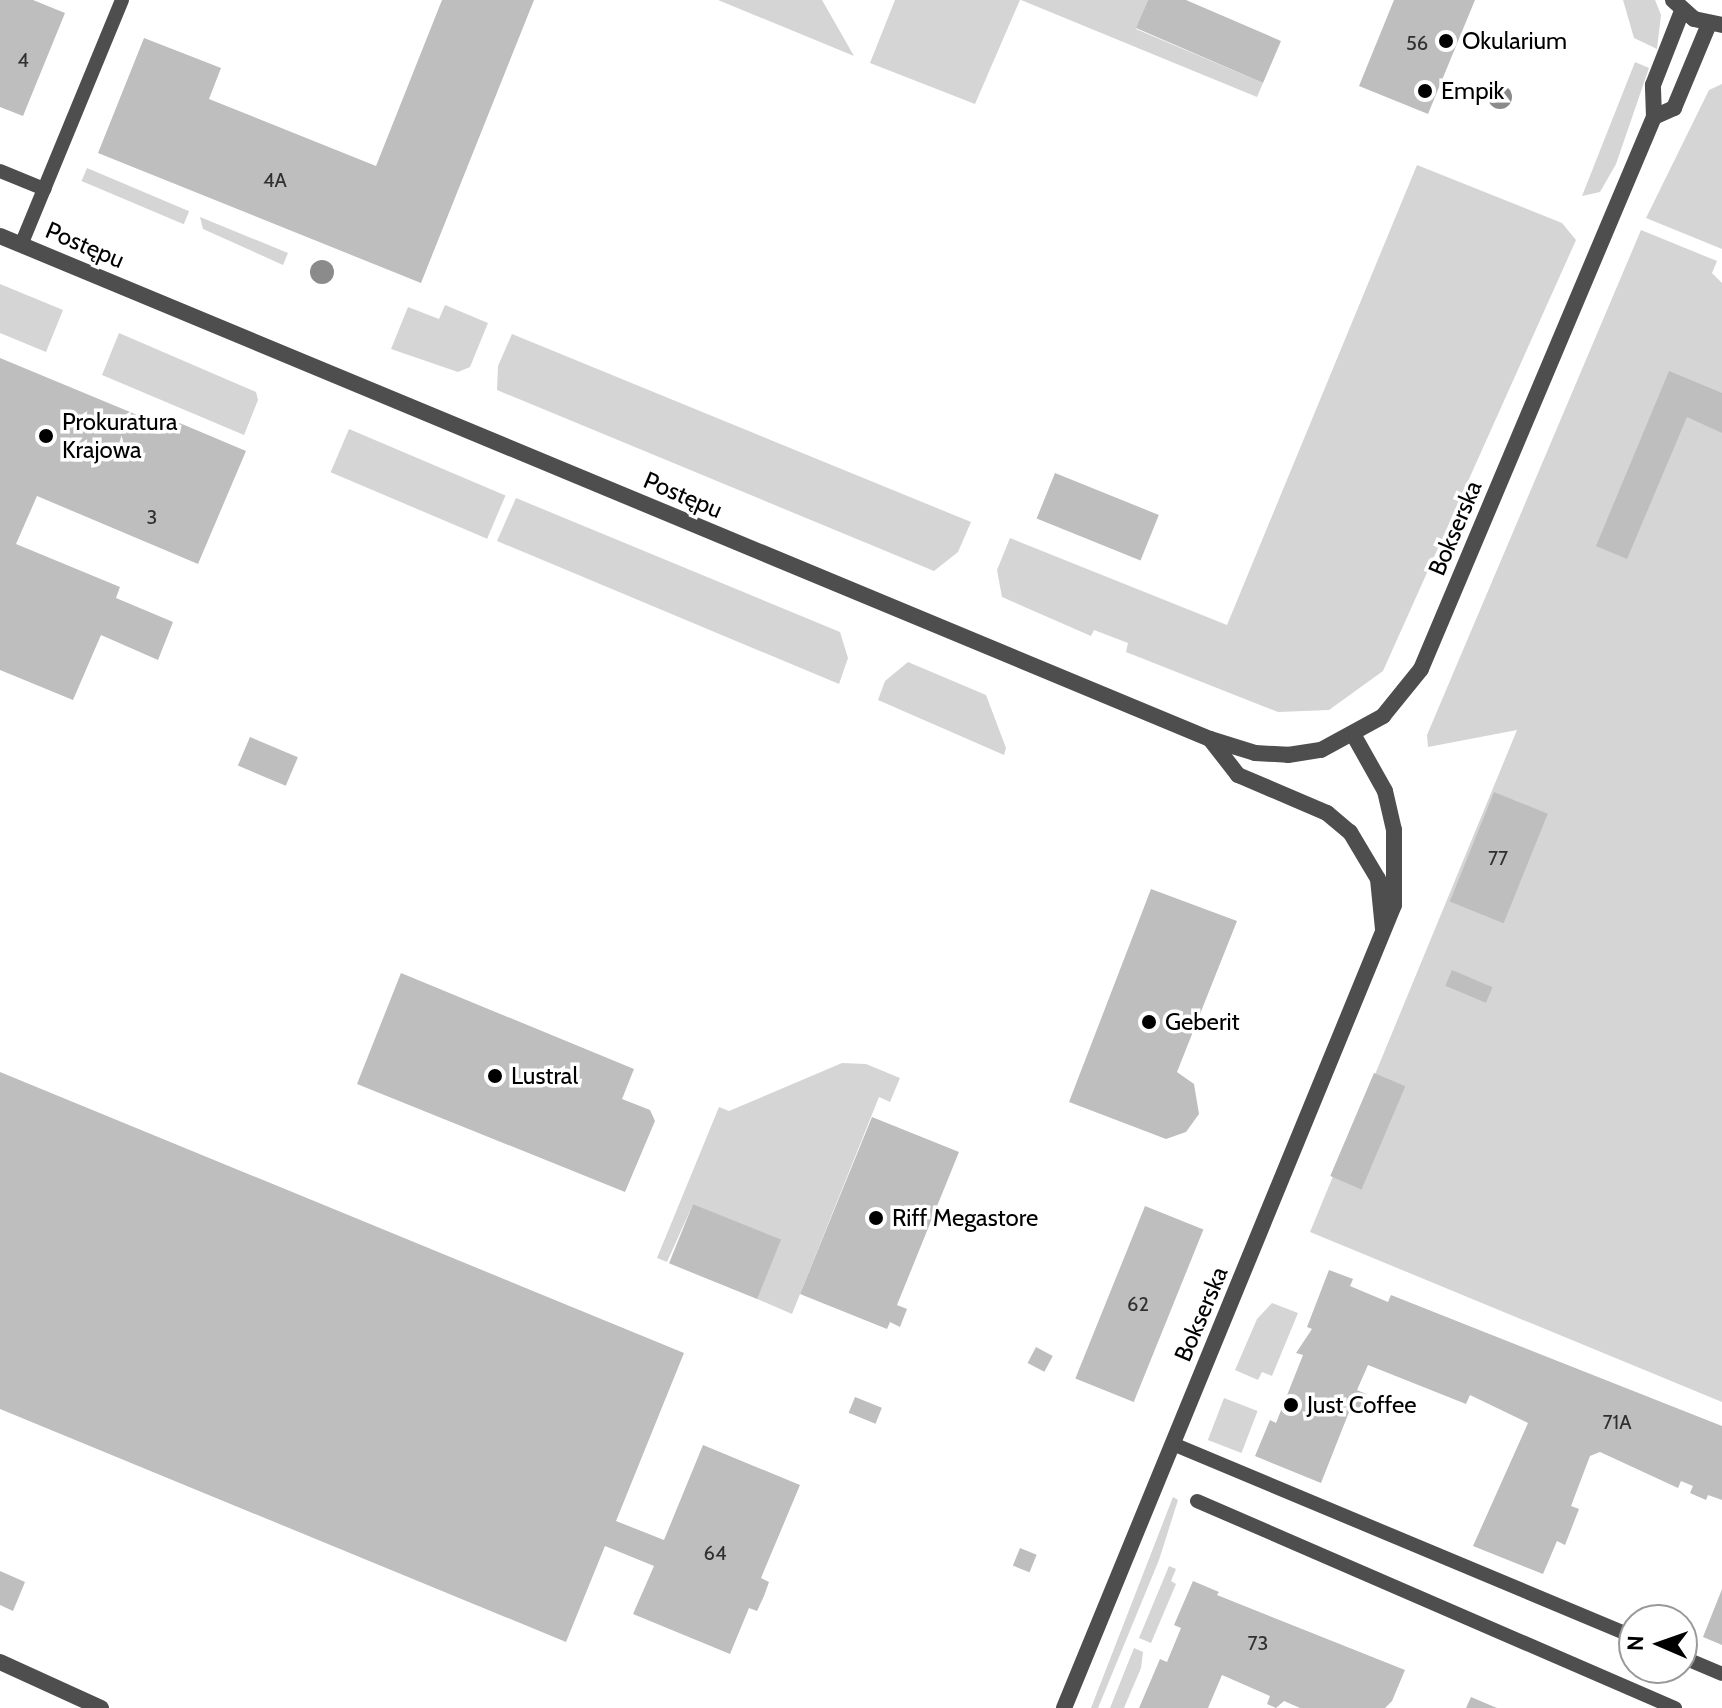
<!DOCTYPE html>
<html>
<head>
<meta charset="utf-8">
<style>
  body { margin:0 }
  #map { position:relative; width:1722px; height:1708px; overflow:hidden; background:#fff; font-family:Cabin,sans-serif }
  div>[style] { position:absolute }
  .green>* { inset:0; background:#d5d5d5; transform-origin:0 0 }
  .building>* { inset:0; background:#bebebe; transform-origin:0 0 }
  .service>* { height:14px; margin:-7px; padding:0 7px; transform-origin:7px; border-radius:7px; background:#4e4e4e }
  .minor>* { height:16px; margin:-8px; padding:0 8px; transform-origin:8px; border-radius:8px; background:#4e4e4e }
  .tertiary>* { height:16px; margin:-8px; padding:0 8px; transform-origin:8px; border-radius:8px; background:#4e4e4e }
  .trees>* { width:24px; height:24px; margin:-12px; border-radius:50%; background:#8b8b8b }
  .dots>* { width:22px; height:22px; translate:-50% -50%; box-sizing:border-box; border:4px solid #fff; border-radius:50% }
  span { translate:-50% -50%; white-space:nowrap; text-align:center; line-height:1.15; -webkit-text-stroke:7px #fff; paint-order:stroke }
  .number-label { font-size:20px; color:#303030 }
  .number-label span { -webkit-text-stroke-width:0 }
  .poi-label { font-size:24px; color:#000 }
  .left { translate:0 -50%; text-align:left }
  .street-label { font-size:24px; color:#000 }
  .north { position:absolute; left:1618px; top:1604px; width:80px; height:80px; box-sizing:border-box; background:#fff; border:2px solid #999; border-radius:50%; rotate:272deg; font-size:22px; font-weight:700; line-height:32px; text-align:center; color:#000 }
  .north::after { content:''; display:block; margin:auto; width:28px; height:36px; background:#000; clip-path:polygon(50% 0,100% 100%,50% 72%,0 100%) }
</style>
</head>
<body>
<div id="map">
  <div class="green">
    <div style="clip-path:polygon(718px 0,822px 0,854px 56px)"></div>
    <div style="clip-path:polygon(895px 0,1020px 0,975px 104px,870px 63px)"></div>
    <div style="clip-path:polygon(1021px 0,1148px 0,1136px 29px,1263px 83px,1257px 97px)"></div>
    <div style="clip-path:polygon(1623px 0,1655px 0,1661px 15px,1657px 49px,1634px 38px)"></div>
    <div style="clip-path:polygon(1635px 62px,1649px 68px,1616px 164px,1600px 192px,1582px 196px)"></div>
    <div style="clip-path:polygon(1722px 84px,1722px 249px,1646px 218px,1709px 90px)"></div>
    <div style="clip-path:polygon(1417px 165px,1562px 223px,1576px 240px,1383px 671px,1329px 710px,1278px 712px,1126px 652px,1128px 643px,1094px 630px,1091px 636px,1002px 597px,997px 570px,1010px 538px,1227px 625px)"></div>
    <div style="left:87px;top:168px;width:111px;height:14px;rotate:23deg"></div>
    <div style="clip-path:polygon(200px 217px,288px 253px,283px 265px,203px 229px)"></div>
    <div style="clip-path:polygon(1641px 230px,1717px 261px,1712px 273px,1722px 283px,1722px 1402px,1310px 1232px,1517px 730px,1428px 747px,1427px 735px)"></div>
    <div style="clip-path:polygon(0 284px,63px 310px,46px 352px,0 333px)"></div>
    <div style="clip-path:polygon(445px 305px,488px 323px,470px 367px,458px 372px,391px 349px,408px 307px,439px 319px)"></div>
    <div style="clip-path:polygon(119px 333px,256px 392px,258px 400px,244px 435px,102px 375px)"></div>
    <div style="clip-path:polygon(512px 334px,971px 522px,958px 552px,934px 571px,497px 390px,498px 366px)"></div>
    <div style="left:349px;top:429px;width:170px;height:47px;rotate:23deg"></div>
    <div style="clip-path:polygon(516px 498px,840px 632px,848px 658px,839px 684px,497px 541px)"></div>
    <div style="clip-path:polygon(908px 662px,986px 695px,1006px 748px,1004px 755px,878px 700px,885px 681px)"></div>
    <div style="clip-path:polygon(842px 1063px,866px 1064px,900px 1078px,890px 1102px,879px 1097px,792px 1314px,755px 1298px,780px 1240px,693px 1204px,667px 1262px,657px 1258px,719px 1107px,729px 1111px)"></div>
    <div style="clip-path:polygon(1272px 1303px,1298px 1313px,1272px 1376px,1262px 1372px,1258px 1380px,1235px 1370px,1257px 1319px)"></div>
    <div style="left:1224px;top:1398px;width:36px;height:45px;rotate:21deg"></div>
    <div style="clip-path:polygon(1173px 1497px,1178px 1500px,1159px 1560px,1098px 1708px,1091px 1708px)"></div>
    <div style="clip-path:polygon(1169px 1566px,1176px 1569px,1171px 1581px,1176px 1584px,1151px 1643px,1139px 1638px)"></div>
    <div style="clip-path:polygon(1134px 1648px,1143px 1652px,1141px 1668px,1124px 1708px,1110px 1708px)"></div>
  </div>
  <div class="building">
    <div style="clip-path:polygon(0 0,33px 0,65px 13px,23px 116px,0 107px)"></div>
    <div style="clip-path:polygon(442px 0,534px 0,421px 283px,98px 153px,144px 38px,221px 68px,209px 99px,376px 166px)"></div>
    <div style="clip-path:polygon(1148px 0,1186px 0,1281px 41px,1263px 83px,1136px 28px)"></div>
    <div style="clip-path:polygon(1394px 0,1475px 0,1428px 114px,1359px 86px)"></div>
    <div style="clip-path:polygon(0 358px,159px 424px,163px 416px,246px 451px,198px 564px,37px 496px,16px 544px,120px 587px,116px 598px,173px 622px,158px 660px,101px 635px,73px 700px,0 670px)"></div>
    <div style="clip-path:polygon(1669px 371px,1722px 393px,1722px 433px,1687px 417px,1627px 559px,1596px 546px)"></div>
    <div style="left:1055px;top:473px;width:112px;height:49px;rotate:22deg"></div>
    <div style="left:250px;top:737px;width:52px;height:31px;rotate:23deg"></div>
    <div style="left:1494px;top:792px;width:58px;height:118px;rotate:22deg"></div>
    <div style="clip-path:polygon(1151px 889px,1237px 921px,1177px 1072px,1194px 1084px,1199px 1114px,1186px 1132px,1166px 1139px,1069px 1102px)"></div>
    <div style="left:1452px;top:970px;width:44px;height:17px;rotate:23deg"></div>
    <div style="clip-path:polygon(401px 973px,634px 1069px,622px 1099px,650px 1110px,655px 1121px,625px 1192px,357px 1084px)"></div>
    <div style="clip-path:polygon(0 1072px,684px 1353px,616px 1521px,664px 1540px,703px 1445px,800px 1485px,761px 1578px,769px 1582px,764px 1596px,757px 1611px,749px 1608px,730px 1654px,633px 1614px,654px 1566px,605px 1546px,566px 1642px,0 1409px)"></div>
    <div style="left:1374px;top:1073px;width:34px;height:112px;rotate:23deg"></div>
    <div style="clip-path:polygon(872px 1117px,959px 1152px,897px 1305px,907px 1309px,900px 1327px,890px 1322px,887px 1329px,800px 1294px)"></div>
    <div style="left:693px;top:1204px;width:95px;height:64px;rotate:22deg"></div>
    <div style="left:1145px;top:1206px;width:63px;height:186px;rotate:22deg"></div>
    <div style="clip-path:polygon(1329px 1270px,1353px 1279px,1350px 1286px,1388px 1302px,1391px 1295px,1722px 1426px,1722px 1500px,1708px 1495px,1706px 1500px,1690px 1493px,1693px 1486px,1681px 1481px,1678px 1488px,1600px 1452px,1590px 1456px,1571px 1506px,1579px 1509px,1565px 1545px,1557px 1541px,1543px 1574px,1473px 1546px,1528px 1423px,1470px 1395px,1466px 1404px,1368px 1365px,1357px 1390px,1366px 1394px,1359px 1410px,1351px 1407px,1321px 1483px,1255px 1456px,1270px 1420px,1276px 1423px,1303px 1355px,1296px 1353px,1312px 1329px,1307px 1327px)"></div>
    <div style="left:1036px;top:1347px;width:19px;height:18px;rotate:28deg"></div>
    <div style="left:855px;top:1397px;width:29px;height:17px;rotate:22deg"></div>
    <div style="left:1020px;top:1548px;width:18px;height:19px;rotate:22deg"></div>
    <div style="clip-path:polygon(0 1571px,25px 1582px,13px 1611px,0 1605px)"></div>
    <div style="clip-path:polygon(1193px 1581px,1219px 1592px,1217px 1595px,1405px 1670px,1392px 1701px,1385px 1708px,1300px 1708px,1284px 1701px,1276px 1708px,1267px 1704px,1270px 1696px,1222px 1675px,1208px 1708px,1139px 1708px,1160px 1659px,1167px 1662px,1181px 1628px,1174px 1625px)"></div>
    <div style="clip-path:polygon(1722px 1589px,1722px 1645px,1703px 1637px)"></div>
    <div style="clip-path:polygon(1471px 1697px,1497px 1708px,1466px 1708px)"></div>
  </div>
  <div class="service">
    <div style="left:0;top:171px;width:48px;rotate:22.2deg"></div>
    <div style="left:21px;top:245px;width:265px;rotate:-67.6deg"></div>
    <div style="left:1173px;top:1444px;width:500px;rotate:22.7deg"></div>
    <div style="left:1197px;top:1501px;width:521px;rotate:23.42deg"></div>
    <div style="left:1682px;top:1657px;width:43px;rotate:23deg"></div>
  </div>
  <div class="minor">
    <div style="left:1210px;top:739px;width:46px;rotate:52.1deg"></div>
    <div style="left:1238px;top:775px;width:97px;rotate:23.1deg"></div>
    <div style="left:1327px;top:813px;width:30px;rotate:40deg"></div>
    <div style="left:1350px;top:832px;width:55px;rotate:59.2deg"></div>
    <div style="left:1378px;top:879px;width:50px;rotate:84.3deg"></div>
    <div style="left:0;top:1662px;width:111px;rotate:24.5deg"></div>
    <div style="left:1064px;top:1708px;width:868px;rotate:-67.66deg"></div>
    <div style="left:1394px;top:905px;width:75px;rotate:-90deg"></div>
    <div style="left:1394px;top:830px;width:40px;rotate:-103deg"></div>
    <div style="left:1385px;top:791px;width:65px;rotate:-119.3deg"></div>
  </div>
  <div class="tertiary">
    <div style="left:1673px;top:0;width:28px;rotate:42deg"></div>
    <div style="left:1694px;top:19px;width:29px;rotate:12deg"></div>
    <div style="left:1654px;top:117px;width:22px;rotate:-24deg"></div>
    <div style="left:1674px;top:108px;width:91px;rotate:-67.4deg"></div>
    <div style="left:0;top:236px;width:1310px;rotate:22.57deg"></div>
    <div style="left:1210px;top:739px;width:47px;rotate:17.3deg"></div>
    <div style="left:1255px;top:753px;width:33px;rotate:3deg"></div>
    <div style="left:1288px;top:755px;width:33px;rotate:-9deg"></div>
    <div style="left:1321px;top:750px;width:71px;rotate:-28.7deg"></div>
    <div style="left:1383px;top:716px;width:60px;rotate:-51deg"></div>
    <div style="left:1421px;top:669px;width:599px;rotate:-67.12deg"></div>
    <div style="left:1654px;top:117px;width:32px;rotate:-92deg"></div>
    <div style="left:1653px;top:85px;width:79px;rotate:-68.6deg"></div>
  </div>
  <div class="trees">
    <div style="left:1500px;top:97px"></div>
    <div style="left:322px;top:272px"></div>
  </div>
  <div class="dots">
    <div style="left:1446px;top:41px;background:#000"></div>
    <div style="left:1425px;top:91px;background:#000"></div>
    <div style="left:46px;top:436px;background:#000"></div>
    <div style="left:1149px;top:1022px;background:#000"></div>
    <div style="left:495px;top:1076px;background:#000"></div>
    <div style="left:876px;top:1218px;background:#000"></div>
    <div style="left:1291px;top:1405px;background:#000"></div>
  </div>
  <div class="number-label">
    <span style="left:1417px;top:43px">56</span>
    <span style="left:23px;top:60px">4</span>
    <span style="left:275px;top:180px">4A</span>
    <span style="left:152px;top:517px">3</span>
    <span style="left:1498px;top:858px">77</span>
    <span style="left:1138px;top:1304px">62</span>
    <span style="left:1617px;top:1422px">71A</span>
    <span style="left:715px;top:1553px">64</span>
    <span style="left:1258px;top:1643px">73</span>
  </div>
  <div class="poi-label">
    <span class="left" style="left:1462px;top:41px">Okularium</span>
    <span class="left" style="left:1441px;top:91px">Empik</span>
    <span class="left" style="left:62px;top:436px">Prokuratura<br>Krajowa</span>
    <span class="left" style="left:1165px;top:1022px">Geberit</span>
    <span class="left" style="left:511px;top:1076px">Lustral</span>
    <span class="left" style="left:892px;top:1218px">Riff Megastore</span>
    <span class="left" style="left:1307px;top:1405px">Just Coffee</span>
  </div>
  <div class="street-label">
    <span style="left:85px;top:245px;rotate:23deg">Postępu</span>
    <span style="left:683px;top:495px;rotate:23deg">Postępu</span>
    <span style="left:1455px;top:528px;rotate:-67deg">Bokserska</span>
    <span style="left:1201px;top:1314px;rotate:-67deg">Bokserska</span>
  </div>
  <div class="north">N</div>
</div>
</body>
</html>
